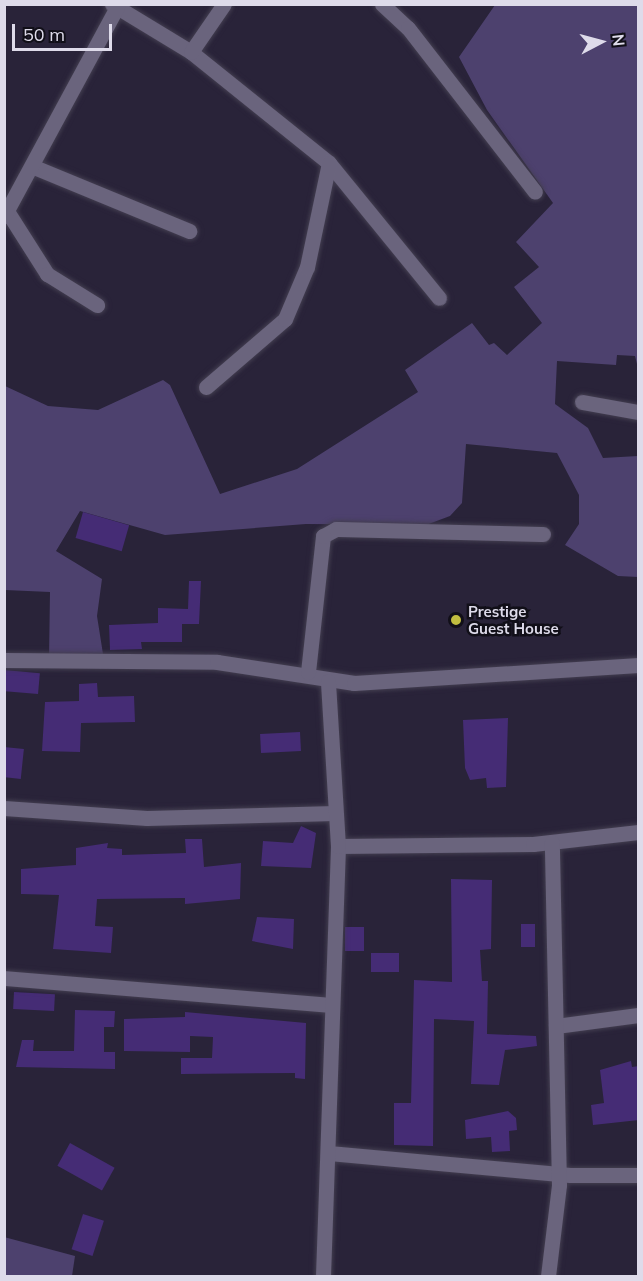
<!DOCTYPE html>
<html>
<head>
<meta charset="utf-8">
<style>
  body { margin:0 }
  #map { position:relative; width:643px; height:1281px; overflow:hidden; background:#292339; font-family:Mulish,sans-serif }
  div>[style] { position:absolute }
  .green>* { inset:0; background:#4d416e }
  .building>* { inset:0; background:#452c75; transform-origin:0 0 }
  .roads { filter:drop-shadow(0 0 2px #433e50) drop-shadow(0 0 2px #433e50) }
  .minor>* { height:15px; margin:-7.5px; padding:0 7.5px; transform-origin:7.5px; border-radius:7.5px; background:#6a647d }
  .dots>* { width:16px; height:16px; translate:-50% -50%; box-sizing:border-box; border:3px solid #110f18; border-radius:50% }
  span { translate:-50% -50%; white-space:nowrap; text-align:center; line-height:1.15; -webkit-text-stroke:5px #110f18; paint-order:stroke }
  .poi-label { font-size:15px; color:#dedbea; font-weight:700 }
  .left { translate:0 -50%; text-align:left }
  .frame { position:absolute; inset:0; border:6px solid #dedbea; pointer-events:none }
  .north { position:absolute; left:571px; top:12px; width:60px; height:60px; -webkit-text-stroke:4px #110f18; paint-order:stroke; rotate:84deg; font-size:16px; font-weight:700; line-height:24px; text-align:center; color:#dedbea }
  .north::after { content:''; display:block; margin:auto; width:21px; height:27px; background:#dedbea; clip-path:polygon(50% 0,100% 100%,50% 72%,0 100%) }
  .scale { position:absolute; left:12px; top:24px; width:100px; height:27px; box-sizing:border-box; border:3px solid #dedbea; border-top:0; padding-left:8px; font-size:18px; line-height:21px; white-space:nowrap; color:#dedbea; -webkit-text-stroke:4px #110f18; paint-order:stroke }
</style>
</head>
<body>
<div id="map">
  <div class="green">
    <div style="clip-path:polygon(495px 5px,638px 5px,638px 368px,635px 356px,617px 355px,616px 365px,557px 361px,555px 404px,588px 428px,603px 458px,638px 456px,638px 577px,618px 576px,565px 545px,579px 524px,579px 495px,557px 453px,466px 444px,462px 503px,450px 516px,426px 525px,306px 524px,165px 535px,80px 511px,56px 551px,102px 579px,97px 616px,103px 654px,49px 658px,50px 592px,5px 590px,5px 386px,48px 406px,98px 410px,163px 380px,170px 385px,220px 494px,297px 469px,418px 392px,405px 370px,472px 323px,489px 345px,494px 343px,507px 355px,542px 323px,514px 287px,539px 267px,516px 242px,553px 203px,487px 110px,459px 57px)"></div>
    <div style="clip-path:polygon(4px 1237px,75px 1256px,72px 1276px,5px 1276px)"></div>
  </div>
  <div class="building">
    <div style="left:83px;top:512px;width:48px;height:27px;rotate:16deg"></div>
    <div style="clip-path:polygon(189px 581px,201px 581px,199px 624px,182px 624px,182px 642px,141px 642px,142px 649px,110px 650px,109px 625px,158px 623px,158px 608px,188px 609px)"></div>
    <div style="left:4px;top:670px;width:36px;height:21px;rotate:5deg"></div>
    <div style="clip-path:polygon(97px 683px,98px 697px,134px 696px,135px 722px,81px 723px,80px 752px,42px 751px,45px 702px,79px 701px,79px 684px)"></div>
    <div style="clip-path:polygon(508px 718px,506px 787px,487px 788px,486px 778px,470px 780px,465px 768px,463px 720px)"></div>
    <div style="left:300px;top:732px;width:19px;height:40px;rotate:87deg"></div>
    <div style="left:4px;top:747px;width:20px;height:30px;rotate:6deg"></div>
    <div style="clip-path:polygon(301px 826px,316px 833px,311px 868px,261px 866px,263px 841px,293px 843px)"></div>
    <div style="clip-path:polygon(185px 839px,202px 839px,204px 867px,241px 863px,240px 899px,185px 904px,185px 898px,97px 899px,95px 926px,113px 927px,111px 953px,53px 949px,59px 895px,21px 894px,21px 869px,76px 865px,76px 848px,108px 843px,107px 848px,122px 849px,122px 855px,186px 853px)"></div>
    <div style="clip-path:polygon(451px 879px,492px 880px,491px 949px,480px 950px,482px 981px,488px 981px,487px 1034px,536px 1036px,537px 1046px,505px 1050px,499px 1085px,471px 1084px,474px 1021px,434px 1019px,433px 1146px,394px 1145px,394px 1103px,411px 1103px,414px 980px,452px 982px)"></div>
    <div style="clip-path:polygon(257px 917px,294px 919px,293px 949px,252px 941px)"></div>
    <div style="left:521px;top:924px;width:14px;height:23px"></div>
    <div style="left:345px;top:927px;width:19px;height:24px"></div>
    <div style="left:371px;top:953px;width:28px;height:19px"></div>
    <div style="left:14px;top:992px;width:41px;height:17px;rotate:3deg"></div>
    <div style="clip-path:polygon(75px 1010px,115px 1011px,114px 1027px,104px 1027px,104px 1052px,115px 1052px,115px 1069px,16px 1067px,22px 1040px,34px 1040px,33px 1051px,74px 1051px)"></div>
    <div style="clip-path:polygon(185px 1012px,306px 1023px,305px 1079px,295px 1078px,295px 1073px,181px 1074px,181px 1058px,212px 1058px,213px 1037px,190px 1036px,190px 1052px,124px 1051px,124px 1019px,185px 1017px)"></div>
    <div style="clip-path:polygon(631px 1061px,632px 1067px,639px 1066px,639px 1120px,593px 1125px,591px 1105px,604px 1103px,600px 1070px)"></div>
    <div style="clip-path:polygon(508px 1111px,516px 1118px,517px 1130px,509px 1131px,510px 1151px,492px 1152px,491px 1137px,466px 1139px,465px 1120px)"></div>
    <div style="left:70px;top:1143px;width:51px;height:26px;rotate:29deg"></div>
    <div style="left:83px;top:1214px;width:22px;height:37px;rotate:18deg"></div>
  </div>
  <div class="roads">
    <div class="minor">
      <div style="left:112px;top:4px;width:92px;rotate:31.3deg"></div>
      <div style="left:191px;top:52px;width:177px;rotate:38.8deg"></div>
      <div style="left:329px;top:163px;width:174px;rotate:50.8deg"></div>
      <div style="left:382px;top:4px;width:35px;rotate:43deg"></div>
      <div style="left:408px;top:28px;width:207px;rotate:52.2deg"></div>
      <div style="left:191px;top:52px;width:58px;rotate:-55.5deg"></div>
      <div style="left:34px;top:167px;width:168px;rotate:22.4deg"></div>
      <div style="left:7px;top:211px;width:75px;rotate:57.6deg"></div>
      <div style="left:47px;top:274px;width:59px;rotate:31.8deg"></div>
      <div style="left:4px;top:216px;width:238px;rotate:-61.6deg"></div>
      <div style="left:206px;top:387px;width:104px;rotate:-40.7deg"></div>
      <div style="left:285px;top:319px;width:56px;rotate:-67.1deg"></div>
      <div style="left:307px;top:267px;width:106px;rotate:-78.1deg"></div>
      <div style="left:582px;top:402px;width:57px;rotate:10.1deg"></div>
      <div style="left:4px;top:660px;width:213px;rotate:0.5deg"></div>
      <div style="left:217px;top:662px;width:139px;rotate:8.7deg"></div>
      <div style="left:354px;top:683px;width:285px;rotate:-3.6deg"></div>
      <div style="left:308px;top:672px;width:137px;rotate:-83.7deg"></div>
      <div style="left:323px;top:536px;width:15px;rotate:-28deg"></div>
      <div style="left:336px;top:529px;width:207px;rotate:1.4deg"></div>
      <div style="left:4px;top:808px;width:143px;rotate:4deg"></div>
      <div style="left:147px;top:818px;width:188px;rotate:-1.5deg"></div>
      <div style="left:338px;top:846px;width:195px;rotate:-0.6deg"></div>
      <div style="left:533px;top:844px;width:106px;rotate:-6.5deg"></div>
      <div style="left:4px;top:978px;width:327px;rotate:4.7deg"></div>
      <div style="left:556px;top:1026px;width:83px;rotate:-7.6deg"></div>
      <div style="left:329px;top:1153px;width:242px;rotate:5.2deg"></div>
      <div style="left:570px;top:1175px;width:68px"></div>
      <div style="left:323px;top:1276px;width:430px;rotate:-88deg"></div>
      <div style="left:338px;top:846px;width:165px;rotate:-93.5deg"></div>
      <div style="left:548px;top:1276px;width:92px;rotate:-83.1deg"></div>
      <div style="left:559px;top:1185px;width:343px;rotate:-91.2deg"></div>
    </div>
  </div>
  <div class="dots">
    <div style="left:456px;top:620px;background:#c1bd40"></div>
  </div>
  <div class="poi-label">
    <span class="left" style="left:468px;top:620px">Prestige<br>Guest House</span>
  </div>
  <div class="frame"></div>
  <div class="north">N</div>
  <div class="scale">50 m</div>
</div>
</body>
</html>
